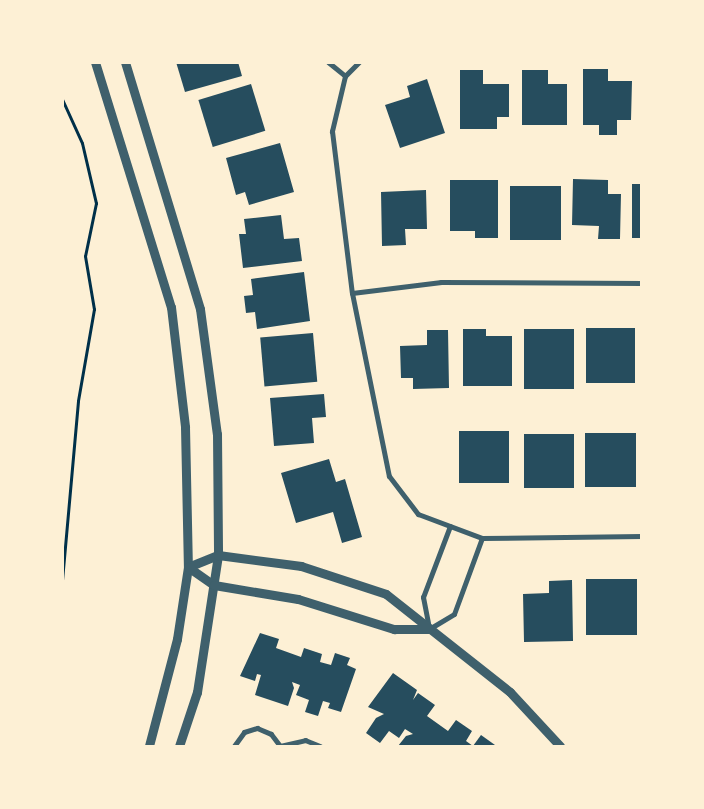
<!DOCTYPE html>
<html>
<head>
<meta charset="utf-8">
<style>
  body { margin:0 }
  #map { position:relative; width:704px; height:809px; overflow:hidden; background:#fdf0d5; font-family:"Roboto Condensed",sans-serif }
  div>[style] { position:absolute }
  .building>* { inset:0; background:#264d5e; transform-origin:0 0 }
  .path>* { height:3px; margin:-1.5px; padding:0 1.5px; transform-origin:1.5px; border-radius:1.5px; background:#003049 }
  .minor>* { height:5px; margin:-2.5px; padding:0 2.5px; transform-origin:2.5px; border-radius:2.5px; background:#3f606c }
  .tertiary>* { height:9px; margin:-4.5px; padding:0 4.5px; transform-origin:4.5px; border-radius:4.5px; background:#3f606c }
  span { translate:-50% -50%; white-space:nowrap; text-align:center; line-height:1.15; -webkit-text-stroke:5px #fdf0d5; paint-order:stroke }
  .frame { position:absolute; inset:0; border:64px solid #fdf0d5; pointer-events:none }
</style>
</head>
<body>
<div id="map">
  <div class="building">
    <div style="clip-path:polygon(176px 62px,238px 62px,242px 76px,185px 92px)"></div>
    <div style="clip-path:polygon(583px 69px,608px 69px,608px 81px,632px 81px,631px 120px,617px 120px,617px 135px,599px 135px,599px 125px,583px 125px)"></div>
    <div style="clip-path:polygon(460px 70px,483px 70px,483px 84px,509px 84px,509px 117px,497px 117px,497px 129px,460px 129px)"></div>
    <div style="clip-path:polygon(522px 70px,548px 70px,548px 84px,567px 84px,567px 125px,522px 125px)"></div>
    <div style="clip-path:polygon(427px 79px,445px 133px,400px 148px,385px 105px,410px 97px,407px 86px)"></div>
    <div style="left:251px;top:84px;width:49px;height:55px;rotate:73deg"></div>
    <div style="clip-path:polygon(280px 143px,294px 192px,249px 205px,245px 192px,236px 195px,226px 158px)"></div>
    <div style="clip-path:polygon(573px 179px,608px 180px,608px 194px,621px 194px,620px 239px,598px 239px,599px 226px,572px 225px)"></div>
    <div style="clip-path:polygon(450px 180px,498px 180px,498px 238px,475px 238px,475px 231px,450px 231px)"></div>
    <div style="left:632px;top:184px;width:10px;height:54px"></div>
    <div style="left:510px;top:186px;width:51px;height:54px"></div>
    <div style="clip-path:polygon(426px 190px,427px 229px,405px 229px,406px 245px,382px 246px,381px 192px)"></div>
    <div style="clip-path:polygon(281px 215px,284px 239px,299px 238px,302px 261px,243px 268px,239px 234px,246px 234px,244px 219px)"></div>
    <div style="clip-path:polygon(304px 272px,310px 321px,257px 329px,255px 312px,246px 313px,244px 296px,253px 295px,251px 279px)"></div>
    <div style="left:586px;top:328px;width:49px;height:55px"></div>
    <div style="clip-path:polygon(463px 329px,486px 329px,486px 336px,512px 336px,512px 386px,463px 386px)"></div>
    <div style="left:524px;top:329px;width:50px;height:60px"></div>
    <div style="clip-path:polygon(427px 330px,448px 330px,449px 388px,413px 389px,413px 378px,401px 378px,400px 346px,427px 345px)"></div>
    <div style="left:313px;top:333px;width:49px;height:53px;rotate:85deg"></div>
    <div style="clip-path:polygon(324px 394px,326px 417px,312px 418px,314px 443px,274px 446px,270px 398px)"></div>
    <div style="left:459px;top:431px;width:50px;height:52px"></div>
    <div style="left:585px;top:433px;width:51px;height:54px"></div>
    <div style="left:524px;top:434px;width:50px;height:54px"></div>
    <div style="clip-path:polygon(329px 459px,336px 482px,345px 479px,362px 537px,342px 543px,333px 512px,296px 523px,281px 473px)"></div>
    <div style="left:586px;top:579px;width:51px;height:56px"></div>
    <div style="clip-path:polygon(572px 580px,573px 641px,524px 642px,523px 594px,549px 593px,549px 581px)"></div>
    <div style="clip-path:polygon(260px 633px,279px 639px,276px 648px,301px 657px,304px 648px,322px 654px,320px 662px,331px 665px,335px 653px,350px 658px,347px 665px,356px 669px,341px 712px,328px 708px,330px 703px,323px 701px,318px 716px,305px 712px,309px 700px,296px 695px,300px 685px,292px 682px,294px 688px,288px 706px,255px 695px,261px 675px,257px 674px,255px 681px,240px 676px)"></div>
    <div style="clip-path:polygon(393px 673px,417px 690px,413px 700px,418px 693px,435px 705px,427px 716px,448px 731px,456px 720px,472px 731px,466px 741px,473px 746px,398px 746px,406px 736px,413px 734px,405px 729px,399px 738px,389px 731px,380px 743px,366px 733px,376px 718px,384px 714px,368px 707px)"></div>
    <div style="clip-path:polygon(481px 735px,495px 745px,494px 746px,473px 746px)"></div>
  </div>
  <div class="path">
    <div style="left:62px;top:99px;width:48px;rotate:65.6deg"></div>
    <div style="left:82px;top:143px;width:62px;rotate:76.9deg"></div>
    <div style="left:96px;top:203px;width:54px;rotate:101.7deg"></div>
    <div style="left:85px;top:256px;width:54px;rotate:80.4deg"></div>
    <div style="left:94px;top:309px;width:93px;rotate:99.9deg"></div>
    <div style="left:78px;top:401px;width:179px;rotate:95.1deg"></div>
  </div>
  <div class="minor">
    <div style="left:328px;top:62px;width:22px;rotate:39deg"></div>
    <div style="left:359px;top:62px;width:20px;rotate:135deg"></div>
    <div style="left:345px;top:76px;width:57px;rotate:103.3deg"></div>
    <div style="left:332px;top:131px;width:163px;rotate:83deg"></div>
    <div style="left:352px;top:293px;width:187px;rotate:78.6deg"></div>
    <div style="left:389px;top:476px;width:48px;rotate:52.7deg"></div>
    <div style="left:418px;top:514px;width:68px;rotate:20.6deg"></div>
    <div style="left:482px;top:538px;width:160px;rotate:-0.7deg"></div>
    <div style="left:352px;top:293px;width:90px;rotate:-7deg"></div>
    <div style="left:441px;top:282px;width:201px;rotate:0.3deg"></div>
    <div style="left:450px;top:526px;width:76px;rotate:110.8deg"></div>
    <div style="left:423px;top:597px;width:33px;rotate:79deg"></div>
    <div style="left:429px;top:629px;width:29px;rotate:-31deg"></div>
    <div style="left:454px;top:614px;width:81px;rotate:-69.8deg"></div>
    <div style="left:234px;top:746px;width:17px;rotate:-54deg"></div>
    <div style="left:244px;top:732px;width:14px;rotate:-17deg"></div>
    <div style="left:257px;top:728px;width:15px;rotate:23deg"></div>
    <div style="left:271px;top:734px;width:15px;rotate:53deg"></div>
    <div style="left:280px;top:746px;width:26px;rotate:-13deg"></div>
    <div style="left:305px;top:740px;width:16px;rotate:22deg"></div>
  </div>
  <div class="tertiary">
    <div style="left:95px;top:62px;width:257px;rotate:72.8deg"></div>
    <div style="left:171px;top:307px;width:121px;rotate:83.3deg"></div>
    <div style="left:185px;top:427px;width:140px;rotate:88.8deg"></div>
    <div style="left:188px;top:567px;width:73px;rotate:98.7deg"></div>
    <div style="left:177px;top:639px;width:111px;rotate:104.7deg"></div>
    <div style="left:125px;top:62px;width:258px;rotate:73.1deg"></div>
    <div style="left:200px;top:309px;width:126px;rotate:82.3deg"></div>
    <div style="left:217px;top:434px;width:121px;rotate:89.5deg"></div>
    <div style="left:218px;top:555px;width:139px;rotate:98.7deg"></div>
    <div style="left:197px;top:692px;width:57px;rotate:108.4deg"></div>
    <div style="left:188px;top:567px;width:32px;rotate:-22deg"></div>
    <div style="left:218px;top:555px;width:84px;rotate:7.5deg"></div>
    <div style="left:301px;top:566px;width:89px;rotate:18.2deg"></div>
    <div style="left:386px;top:594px;width:158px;rotate:38.3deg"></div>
    <div style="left:510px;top:692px;width:74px;rotate:47.2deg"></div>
    <div style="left:188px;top:567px;width:32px;rotate:35deg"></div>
    <div style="left:214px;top:585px;width:85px;rotate:9.5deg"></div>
    <div style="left:298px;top:599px;width:101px;rotate:17.4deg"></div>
    <div style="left:394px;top:629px;width:35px"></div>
  </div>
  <div class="frame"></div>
</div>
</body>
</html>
